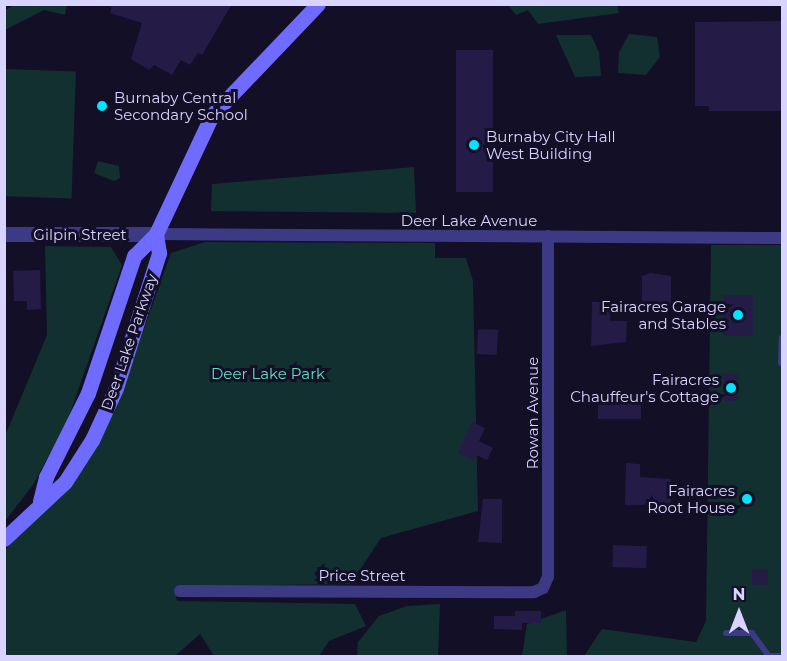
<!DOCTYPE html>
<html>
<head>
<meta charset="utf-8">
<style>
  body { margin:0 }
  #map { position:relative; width:787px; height:661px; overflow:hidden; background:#130f26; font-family:Montserrat,sans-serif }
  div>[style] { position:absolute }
  .green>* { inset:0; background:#12302f; transform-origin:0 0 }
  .building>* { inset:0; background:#241b47; transform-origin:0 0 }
  .service>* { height:6px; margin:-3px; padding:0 3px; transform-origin:3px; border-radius:3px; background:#3d3a85 }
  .minor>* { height:12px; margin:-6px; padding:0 6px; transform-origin:6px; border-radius:6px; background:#3d3a85 }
  .tertiary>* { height:15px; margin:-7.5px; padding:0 7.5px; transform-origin:7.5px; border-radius:7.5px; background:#3d3a85 }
  .secondary>* { height:15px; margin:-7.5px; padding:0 7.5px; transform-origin:7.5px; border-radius:7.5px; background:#6f6bff }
  .dots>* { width:16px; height:16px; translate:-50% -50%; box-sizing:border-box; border:3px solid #130f26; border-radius:50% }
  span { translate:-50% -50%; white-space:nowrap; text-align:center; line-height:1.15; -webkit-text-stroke:6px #130f26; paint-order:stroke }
  .poi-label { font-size:15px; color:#d9d4ff }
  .left { translate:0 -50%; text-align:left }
  .right { translate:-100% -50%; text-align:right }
  .street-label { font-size:15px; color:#d9d4ff }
  .park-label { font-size:15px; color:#5fe0c0 }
  .frame { position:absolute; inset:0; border:6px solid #d9d4ff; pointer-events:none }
  .north { position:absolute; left:709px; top:583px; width:60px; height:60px; -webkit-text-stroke:4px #130f26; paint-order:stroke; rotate:0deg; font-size:16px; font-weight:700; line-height:24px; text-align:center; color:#d9d4ff }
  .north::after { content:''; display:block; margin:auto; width:21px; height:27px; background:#d9d4ff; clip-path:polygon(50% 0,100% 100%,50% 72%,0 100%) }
</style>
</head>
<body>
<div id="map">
  <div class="green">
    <div style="clip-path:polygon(17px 4px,67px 4px,67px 5px,65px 15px,44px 10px,5px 30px,5px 10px)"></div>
    <div style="clip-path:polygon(508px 5px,617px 5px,619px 13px,538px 24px,528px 10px,516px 15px)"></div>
    <div style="clip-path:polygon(629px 34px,657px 37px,660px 57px,646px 75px,618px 73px,619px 52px)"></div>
    <div style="clip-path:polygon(556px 35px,591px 35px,599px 52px,601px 76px,575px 77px)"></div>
    <div style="left:5px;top:69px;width:71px;height:127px;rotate:2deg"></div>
    <div style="clip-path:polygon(98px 161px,119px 166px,120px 178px,114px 181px,94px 173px)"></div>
    <div style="clip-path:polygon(414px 167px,416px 213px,211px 211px,212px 184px)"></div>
    <div style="clip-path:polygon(205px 242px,435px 243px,435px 258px,466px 258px,473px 281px,478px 511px,381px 538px,356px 576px,356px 584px,181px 586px,181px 596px,176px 597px,177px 601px,355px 604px,366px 626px,329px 641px,319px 656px,214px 656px,200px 634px,175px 656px,5px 656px,5px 550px,62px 492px,98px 442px,114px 413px,171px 253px)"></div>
    <div style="clip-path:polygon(711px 245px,782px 245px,782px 656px,584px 656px,602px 629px,696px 642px,706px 621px)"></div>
    <div style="clip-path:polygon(45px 246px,111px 247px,122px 265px,67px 422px,33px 485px,5px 521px,5px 436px,47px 335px)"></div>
    <div style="clip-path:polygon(440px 604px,438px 656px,357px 656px,358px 642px,379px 616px,407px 606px)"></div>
    <div style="clip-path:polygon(566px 610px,567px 656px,522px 656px,527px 624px)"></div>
  </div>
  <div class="building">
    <div style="clip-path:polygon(112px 4px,232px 4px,202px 55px,198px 53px,190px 65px,181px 60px,172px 75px,154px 65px,149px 70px,131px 59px,142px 23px,110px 13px)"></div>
    <div style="clip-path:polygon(783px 21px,783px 111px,709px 111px,709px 106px,695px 106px,695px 22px)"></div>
    <div style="left:493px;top:50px;width:142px;height:37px;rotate:90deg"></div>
    <div style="clip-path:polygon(40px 270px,41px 309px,27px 310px,27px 301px,14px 301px,13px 271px)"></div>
    <div style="clip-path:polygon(650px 273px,671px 276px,671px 304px,642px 304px,642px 276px)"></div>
    <div style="left:723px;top:295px;width:30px;height:41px"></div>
    <div style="clip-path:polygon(592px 302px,610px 302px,610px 321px,627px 321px,626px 342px,591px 346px)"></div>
    <div style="left:478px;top:329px;width:20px;height:25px;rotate:3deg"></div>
    <div style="left:724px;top:374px;width:14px;height:27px"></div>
    <div style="left:598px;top:395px;width:43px;height:24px"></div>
    <div style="clip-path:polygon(472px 422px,485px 428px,479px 441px,493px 448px,487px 460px,476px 455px,473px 461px,458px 453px)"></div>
    <div style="clip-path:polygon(626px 463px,640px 464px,640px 477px,671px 479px,671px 505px,625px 505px)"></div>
    <div style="clip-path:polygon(483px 499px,502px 499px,502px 543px,478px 542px)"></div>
    <div style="left:613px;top:545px;width:34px;height:22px;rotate:2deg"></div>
    <div style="left:752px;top:570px;width:16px;height:15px"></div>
    <div style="clip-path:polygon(515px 611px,541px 611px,541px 623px,522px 623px,522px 630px,494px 629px,494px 616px,515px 616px)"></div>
  </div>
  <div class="service">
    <div style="left:781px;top:363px;width:25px;rotate:-88deg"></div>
    <div style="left:726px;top:633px;width:26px"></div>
    <div style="left:752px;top:633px;width:29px;rotate:54deg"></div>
    <div style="left:769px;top:656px;width:13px"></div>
  </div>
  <div class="minor">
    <div style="left:156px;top:234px;width:626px;rotate:0.37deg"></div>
    <div style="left:180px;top:591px;width:354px;rotate:0.2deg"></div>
    <div style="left:534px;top:592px;width:10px;rotate:-24deg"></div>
    <div style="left:543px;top:588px;width:12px;rotate:-66deg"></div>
    <div style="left:548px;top:577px;width:341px;rotate:-90deg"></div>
  </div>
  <div class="tertiary">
    <div style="left:4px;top:234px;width:152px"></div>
  </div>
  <div class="secondary">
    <div style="left:40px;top:501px;width:25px;rotate:-76deg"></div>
    <div style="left:46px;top:477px;width:94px;rotate:-63.4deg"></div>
    <div style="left:88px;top:393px;width:145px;rotate:-71.4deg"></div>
    <div style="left:134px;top:256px;width:31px;rotate:-45deg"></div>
    <div style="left:156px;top:234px;width:132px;rotate:-64.8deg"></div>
    <div style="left:212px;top:115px;width:153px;rotate:-46.3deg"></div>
    <div style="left:4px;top:539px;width:83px;rotate:-43.1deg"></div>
    <div style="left:65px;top:482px;width:50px;rotate:-57.3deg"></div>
    <div style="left:92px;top:440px;width:57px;rotate:-65.2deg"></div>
    <div style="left:116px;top:388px;width:142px;rotate:-72.3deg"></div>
    <div style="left:159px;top:253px;width:19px;rotate:-99deg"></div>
  </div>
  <div class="dots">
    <div style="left:102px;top:106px;background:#00e5ff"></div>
    <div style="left:474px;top:145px;background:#00e5ff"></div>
    <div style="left:738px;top:315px;background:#00e5ff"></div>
    <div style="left:731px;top:388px;background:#00e5ff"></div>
    <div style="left:747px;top:499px;background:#00e5ff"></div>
  </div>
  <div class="poi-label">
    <span class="left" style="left:114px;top:106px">Burnaby Central<br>Secondary School</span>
    <span class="left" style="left:486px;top:145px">Burnaby City Hall<br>West Building</span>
    <span class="right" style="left:726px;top:315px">Fairacres Garage<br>and Stables</span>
    <span class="right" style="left:719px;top:388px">Fairacres<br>Chauffeur's Cottage</span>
    <span class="right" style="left:735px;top:499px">Fairacres<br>Root House</span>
  </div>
  <div class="street-label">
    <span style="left:469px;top:221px">Deer Lake Avenue</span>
    <span style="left:80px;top:235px">Gilpin Street</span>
    <span style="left:129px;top:342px;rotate:-71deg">Deer Lake Parkway</span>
    <span style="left:533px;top:413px;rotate:-90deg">Rowan Avenue</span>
    <span style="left:362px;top:576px">Price Street</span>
  </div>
  <div class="park-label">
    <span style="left:268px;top:374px">Deer Lake Park</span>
  </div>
  <div class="frame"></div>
  <div class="north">N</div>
</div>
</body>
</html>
